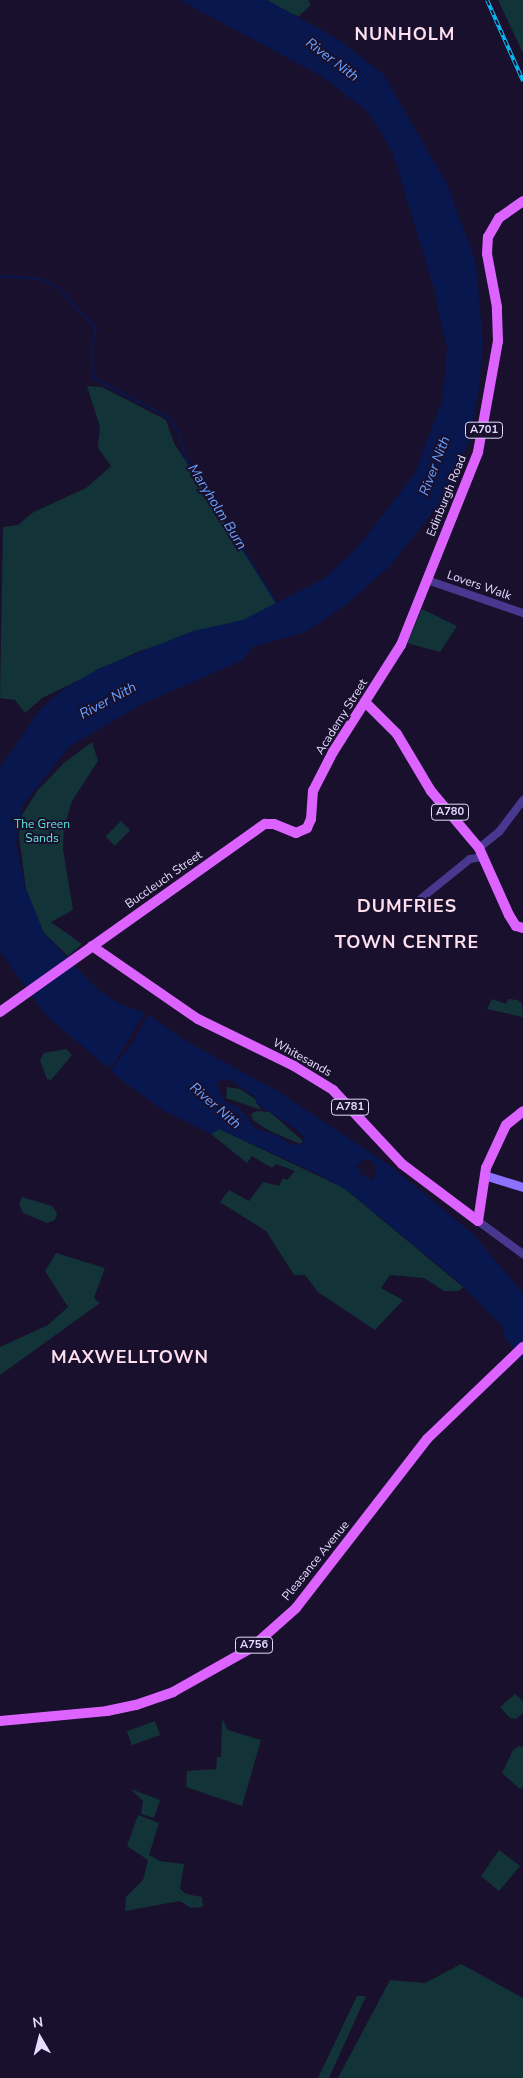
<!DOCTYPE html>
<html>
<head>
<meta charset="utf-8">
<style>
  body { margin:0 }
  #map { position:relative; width:523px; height:2078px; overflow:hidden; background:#19102d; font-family:"Nunito Sans",sans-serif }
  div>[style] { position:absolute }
  .green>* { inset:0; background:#123337; transform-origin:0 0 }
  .water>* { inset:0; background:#08174e }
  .pier>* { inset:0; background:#19102d }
  .stream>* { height:2px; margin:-1px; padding:0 1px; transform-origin:1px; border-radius:1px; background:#08174e }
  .tertiary>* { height:8px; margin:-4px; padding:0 4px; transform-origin:4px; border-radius:4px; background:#48388f }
  .secondary>* { height:9px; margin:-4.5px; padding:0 4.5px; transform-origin:4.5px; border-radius:4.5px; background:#8b73ff }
  .primary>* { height:10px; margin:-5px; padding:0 5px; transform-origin:5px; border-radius:5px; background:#dc63ff }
  .rail>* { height:4px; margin-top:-2px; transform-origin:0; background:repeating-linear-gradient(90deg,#19102d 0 5.5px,#08c1ff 0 11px); box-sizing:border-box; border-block:1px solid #08c1ff }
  span { translate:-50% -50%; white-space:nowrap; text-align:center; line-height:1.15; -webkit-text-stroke:4px #19102d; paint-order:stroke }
  .shield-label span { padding:1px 4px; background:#19102d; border:1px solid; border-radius:4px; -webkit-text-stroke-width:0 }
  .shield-label { font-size:11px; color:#e5dcff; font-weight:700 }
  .street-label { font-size:12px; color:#e5dcff }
  .park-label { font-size:12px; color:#5fe8da }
  .water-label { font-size:14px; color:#6aa3ff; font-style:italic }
  .district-label { font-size:18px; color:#ffdeee; font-weight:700; letter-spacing:1px }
  .north { position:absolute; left:15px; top:2013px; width:50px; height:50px; -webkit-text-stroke:4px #19102d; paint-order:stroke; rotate:352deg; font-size:14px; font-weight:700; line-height:20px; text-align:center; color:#e5dcff }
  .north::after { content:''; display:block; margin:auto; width:18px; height:22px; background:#e5dcff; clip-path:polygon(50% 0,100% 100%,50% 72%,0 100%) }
</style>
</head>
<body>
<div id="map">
  <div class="green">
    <div style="clip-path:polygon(267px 0,308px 0,311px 5px,299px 16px,285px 12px)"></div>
    <div style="clip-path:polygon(498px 0,523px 0,523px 53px)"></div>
    <div style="clip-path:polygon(87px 386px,102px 387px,166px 420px,174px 443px,277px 604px,243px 620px,139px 651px,42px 698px,25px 713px,15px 700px,0 698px,3px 527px,18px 525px,32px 513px,86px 488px,111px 466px,98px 448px,100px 427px)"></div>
    <div style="clip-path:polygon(422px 609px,457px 626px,440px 652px,407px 643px)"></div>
    <div style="clip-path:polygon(92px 742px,98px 761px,72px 801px,64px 827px,63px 849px,73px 910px,51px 922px,82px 944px,68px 956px,44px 933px,35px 914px,26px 889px,19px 836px,22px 815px,38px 790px,64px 763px)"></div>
    <div style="left:121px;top:821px;width:13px;height:22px;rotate:45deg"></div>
    <div style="clip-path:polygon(492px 999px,506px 1004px,508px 999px,518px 1000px,522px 1004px,523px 1017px,487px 1009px)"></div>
    <div style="clip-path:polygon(66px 1049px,72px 1055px,51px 1080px,47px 1079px,40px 1060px,44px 1053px)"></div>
    <div style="clip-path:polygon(227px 1087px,240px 1089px,255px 1099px,261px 1110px,226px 1098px)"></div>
    <div style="clip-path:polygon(257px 1111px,270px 1112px,303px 1141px,300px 1144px,268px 1130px,253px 1120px,251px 1114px)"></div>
    <div style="clip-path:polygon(219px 1129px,344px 1188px,463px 1287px,459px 1291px,444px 1291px,424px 1278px,390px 1275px,381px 1288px,403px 1300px,375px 1330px,318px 1292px,305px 1275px,294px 1275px,266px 1231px,220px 1202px,229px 1190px,249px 1201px,263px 1182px,279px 1186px,283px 1178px,287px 1180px,295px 1171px,276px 1164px,272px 1168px,252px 1156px,247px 1163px,211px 1134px)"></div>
    <div style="clip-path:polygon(22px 1197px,52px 1206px,57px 1213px,55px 1220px,47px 1223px,23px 1213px,19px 1204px)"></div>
    <div style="clip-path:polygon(56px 1253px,105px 1268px,94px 1298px,100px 1303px,0 1375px,0 1347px,48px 1325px,68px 1307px,45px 1271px)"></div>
    <div style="clip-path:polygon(515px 1694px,523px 1701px,523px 1713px,516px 1719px,510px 1718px,500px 1707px)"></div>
    <div style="clip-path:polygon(222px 1719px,228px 1730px,261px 1740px,242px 1806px,186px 1787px,187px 1771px,216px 1769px,217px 1757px,221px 1757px)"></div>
    <div style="left:155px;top:1721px;width:15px;height:30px;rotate:70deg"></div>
    <div style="clip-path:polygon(519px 1746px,523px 1747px,523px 1786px,520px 1789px,502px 1773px,513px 1750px)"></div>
    <div style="clip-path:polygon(131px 1789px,160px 1800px,154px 1818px,141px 1814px,143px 1801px)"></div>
    <div style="clip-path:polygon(138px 1815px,159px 1823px,149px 1855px,160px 1861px,184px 1864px,180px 1889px,186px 1894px,202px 1897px,203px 1907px,191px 1908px,180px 1901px,125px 1911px,126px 1897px,143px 1880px,148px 1860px,127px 1846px)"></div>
    <div style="clip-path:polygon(499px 1850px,520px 1866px,499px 1891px,481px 1876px)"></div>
    <div style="clip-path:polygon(461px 1964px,523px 1998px,523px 2078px,338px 2078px,390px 1980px,425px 1983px)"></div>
    <div style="clip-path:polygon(357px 1996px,366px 1996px,329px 2078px,318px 2078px)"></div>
  </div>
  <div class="water">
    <div style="clip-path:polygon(evenodd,180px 0,267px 0,338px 39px,383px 74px,447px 184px,476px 263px,483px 342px,479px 389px,470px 438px,450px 490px,391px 565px,348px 603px,306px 632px,252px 647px,243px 660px,142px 704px,70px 746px,22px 806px,16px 844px,26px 889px,44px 933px,96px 988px,120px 1004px,148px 1014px,184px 1040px,279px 1092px,392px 1167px,473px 1234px,523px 1293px,523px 1360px,504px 1337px,503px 1327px,461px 1284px,348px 1191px,316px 1173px,219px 1129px,211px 1134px,163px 1110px,123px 1081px,45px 1014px,0 951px,0 768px,39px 711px,62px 690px,100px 668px,193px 631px,243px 620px,325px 578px,359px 546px,415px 473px,443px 398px,447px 348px,434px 289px,393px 153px,369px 113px,323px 77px,180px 0,225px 1079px,233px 1081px,256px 1098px,256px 1103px,296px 1129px,304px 1137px,302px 1145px,289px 1144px,279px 1136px,255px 1128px,239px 1108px,224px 1101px,216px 1083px,225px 1079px,180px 0,362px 1160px,371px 1160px,376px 1168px,373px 1181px,357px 1172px,363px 1172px,356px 1167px,362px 1160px)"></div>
  </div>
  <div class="pier">
    <div style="clip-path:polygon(146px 1011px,150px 1012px,133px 1042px,110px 1071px,108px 1066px,113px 1065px)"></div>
  </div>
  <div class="stream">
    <div style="left:0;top:276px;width:42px;rotate:4.1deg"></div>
    <div style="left:42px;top:279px;width:17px;rotate:28deg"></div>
    <div style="left:57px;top:287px;width:57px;rotate:46.4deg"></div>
    <div style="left:96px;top:328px;width:26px;rotate:101deg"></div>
    <div style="left:91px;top:354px;width:25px;rotate:81deg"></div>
    <div style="left:95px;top:379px;width:85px;rotate:27.5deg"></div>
    <div style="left:170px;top:418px;width:21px;rotate:61deg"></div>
    <div style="left:180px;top:436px;width:21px;rotate:76deg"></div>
    <div style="left:185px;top:456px;width:174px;rotate:58.1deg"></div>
  </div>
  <div class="tertiary">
    <div style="left:427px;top:580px;width:102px;rotate:19deg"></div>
    <div style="left:479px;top:848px;width:26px;rotate:-39deg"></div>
    <div style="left:499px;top:832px;width:40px;rotate:-53deg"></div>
    <div style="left:418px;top:901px;width:67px;rotate:-38.9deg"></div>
    <div style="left:470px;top:859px;width:13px;rotate:-9deg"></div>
    <div style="left:478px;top:1221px;width:56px;rotate:36.3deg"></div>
  </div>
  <div class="secondary">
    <div style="left:484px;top:1175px;width:41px;rotate:17.1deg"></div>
  </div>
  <div class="primary">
    <div style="left:365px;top:702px;width:45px;rotate:45deg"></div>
    <div style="left:397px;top:734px;width:66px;rotate:59.2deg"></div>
    <div style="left:431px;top:791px;width:75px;rotate:49.9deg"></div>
    <div style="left:479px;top:848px;width:73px;rotate:65.9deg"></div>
    <div style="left:509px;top:915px;width:13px;rotate:58deg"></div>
    <div style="left:516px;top:926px;width:7px;rotate:16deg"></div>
    <div style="left:92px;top:946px;width:129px;rotate:34.6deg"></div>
    <div style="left:198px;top:1019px;width:107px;rotate:26.1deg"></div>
    <div style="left:294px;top:1066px;width:46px;rotate:31.6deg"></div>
    <div style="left:333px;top:1090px;width:101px;rotate:47deg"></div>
    <div style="left:402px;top:1164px;width:95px;rotate:36.9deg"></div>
    <div style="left:0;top:1012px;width:325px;rotate:-35.4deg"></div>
    <div style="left:265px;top:824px;width:9px"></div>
    <div style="left:274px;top:824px;width:24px;rotate:22deg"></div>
    <div style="left:296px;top:833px;width:12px;rotate:-24deg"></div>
    <div style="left:307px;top:828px;width:10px;rotate:-66deg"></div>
    <div style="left:311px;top:819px;width:28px;rotate:-86deg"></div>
    <div style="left:313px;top:791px;width:44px;rotate:-62.9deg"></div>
    <div style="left:333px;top:752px;width:127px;rotate:-57.6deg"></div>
    <div style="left:401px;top:645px;width:208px;rotate:-68.2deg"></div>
    <div style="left:478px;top:452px;width:113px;rotate:-79.8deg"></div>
    <div style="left:498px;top:341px;width:34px;rotate:-92deg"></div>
    <div style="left:497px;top:307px;width:54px;rotate:-100.7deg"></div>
    <div style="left:487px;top:254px;width:17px;rotate:-87deg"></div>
    <div style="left:488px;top:237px;width:22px;rotate:-60deg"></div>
    <div style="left:499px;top:218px;width:29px;rotate:-35deg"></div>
    <div style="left:478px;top:1221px;width:54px;rotate:-81.4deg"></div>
    <div style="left:486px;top:1168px;width:47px;rotate:-65.1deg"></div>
    <div style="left:506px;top:1125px;width:22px;rotate:-39deg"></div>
    <div style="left:0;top:1721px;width:107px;rotate:-5.3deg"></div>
    <div style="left:107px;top:1711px;width:30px;rotate:-12deg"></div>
    <div style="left:136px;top:1705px;width:39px;rotate:-19deg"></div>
    <div style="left:173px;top:1692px;width:90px;rotate:-29.4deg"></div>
    <div style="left:251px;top:1648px;width:60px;rotate:-41.6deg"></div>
    <div style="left:296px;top:1608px;width:214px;rotate:-52.2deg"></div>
    <div style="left:427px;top:1439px;width:133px;rotate:-43.8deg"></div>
  </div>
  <div class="rail">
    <div style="left:487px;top:0;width:89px;rotate:66deg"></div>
  </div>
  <div class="shield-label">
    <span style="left:484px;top:430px">A701</span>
    <span style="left:450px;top:812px">A780</span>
    <span style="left:350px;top:1107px">A781</span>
    <span style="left:254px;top:1645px">A756</span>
  </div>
  <div class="street-label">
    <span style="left:447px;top:496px;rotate:-68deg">Edinburgh Road</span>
    <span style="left:479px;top:586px;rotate:19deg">Lovers Walk</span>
    <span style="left:342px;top:717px;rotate:-58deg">Academy Street</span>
    <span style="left:164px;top:880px;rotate:-35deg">Buccleuch Street</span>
    <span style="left:302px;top:1058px;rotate:29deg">Whitesands</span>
    <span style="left:316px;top:1561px;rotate:-51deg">Pleasance Avenue</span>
  </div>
  <div class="park-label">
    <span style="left:42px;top:832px">The Green<br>Sands</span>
  </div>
  <div class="water-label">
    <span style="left:332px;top:60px;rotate:37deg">River Nith</span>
    <span style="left:435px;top:466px;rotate:-69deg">River Nith</span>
    <span style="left:217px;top:507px;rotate:58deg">Maryholm Burn</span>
    <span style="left:108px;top:701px;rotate:-28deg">River Nith</span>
    <span style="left:215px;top:1106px;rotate:41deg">River Nith</span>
  </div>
  <div class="district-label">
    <span style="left:405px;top:34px">NUNHOLM</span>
    <span style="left:407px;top:906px">DUMFRIES</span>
    <span style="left:407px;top:942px">TOWN CENTRE</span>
    <span style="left:130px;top:1357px">MAXWELLTOWN</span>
  </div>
  <div class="north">N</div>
</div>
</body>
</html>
